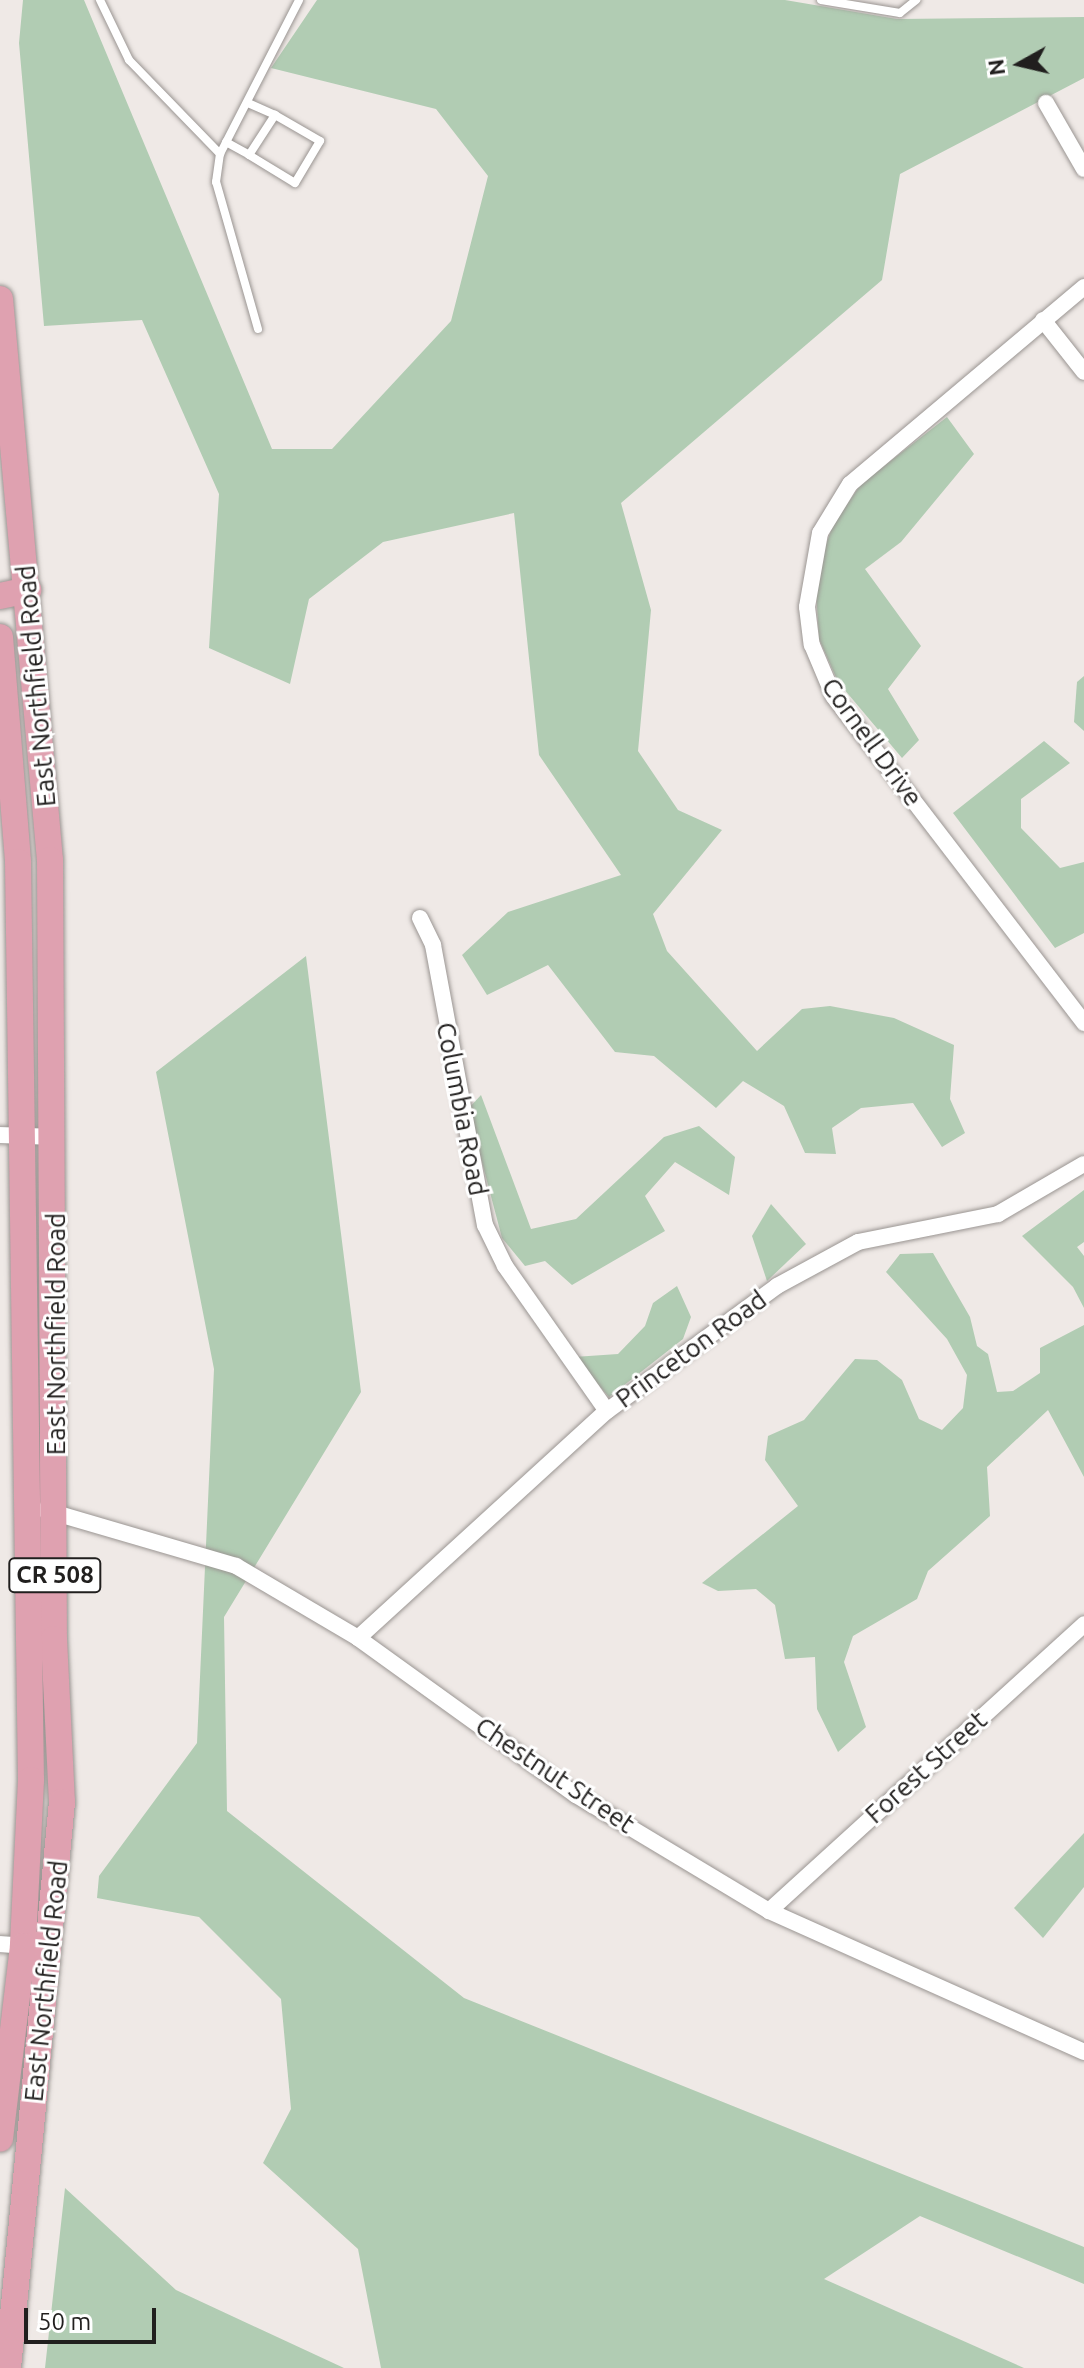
<!DOCTYPE html>
<html>
<head>
<meta charset="utf-8">
<style>
  body { margin:0 }
  #map { position:relative; width:1084px; height:2368px; overflow:hidden; background:#efe9e6; font-family:Ubuntu,sans-serif }
  div>[style] { position:absolute }
  .green>* { inset:0; background:#b1ccb3 }
  .roads { filter:drop-shadow(0 0 2px #9a9592) drop-shadow(0 0 2px #9a9592) }
  .lane>* { height:8px; margin:-4px; padding:0 4px; transform-origin:4px; border-radius:4px; background:#fff }
  .street>* { height:16px; margin:-8px; padding:0 8px; transform-origin:8px; border-radius:8px; background:#fff }
  .primary>* { height:26px; margin:-13px; padding:0 13px; transform-origin:13px; border-radius:13px; background:#dfa1b0 }
  span { translate:-50% -50%; white-space:nowrap; text-align:center; line-height:1.15; -webkit-text-stroke:6px #fff; paint-order:stroke }
  .shield-label span { padding:2px 6px; background:#fff; border:2px solid; border-radius:6px; -webkit-text-stroke-width:0 }
  .shield-label { font-size:24px; color:#211f1e; font-weight:700 }
  .street-label { font-size:26px; color:#211f1e }
  .north { position:absolute; left:980px; top:24px; width:80px; height:80px; -webkit-text-stroke:6px #fff; paint-order:stroke; rotate:262deg; font-size:22px; font-weight:700; line-height:32px; text-align:center; color:#211f1e }
  .north::after { content:''; display:block; margin:auto; width:28px; height:36px; background:#211f1e; clip-path:polygon(50% 0,100% 100%,50% 72%,0 100%) }
  .scale { position:absolute; left:24px; top:2308px; width:132px; height:36px; box-sizing:border-box; border:4px solid #211f1e; border-top:0; padding-left:10px; font-size:24px; line-height:28px; white-space:nowrap; color:#211f1e; -webkit-text-stroke:6px #fff; paint-order:stroke }
</style>
</head>
<body>
<div id="map">
  <div class="green">
    <div style="clip-path:polygon(23px 0,84px 0,272px 449px,332px 449px,451px 321px,488px 176px,436px 109px,271px 68px,317px 0,785px 0,897px 19px,1084px 17px,1084px 78px,900px 174px,882px 280px,621px 503px,651px 610px,638px 751px,678px 810px,722px 830px,653px 914px,667px 951px,757px 1051px,802px 1009px,830px 1006px,894px 1018px,954px 1045px,950px 1099px,965px 1133px,942px 1147px,913px 1103px,861px 1108px,832px 1128px,836px 1154px,805px 1153px,784px 1106px,743px 1081px,716px 1108px,654px 1056px,615px 1052px,548px 965px,487px 995px,462px 955px,508px 912px,621px 875px,539px 755px,514px 513px,383px 542px,309px 599px,290px 684px,209px 648px,219px 494px,142px 320px,44px 326px,19px 43px)"></div>
    <div style="clip-path:polygon(947px 417px,974px 454px,901px 542px,865px 569px,921px 646px,888px 689px,919px 740px,902px 758px,838px 682px,819px 639px,815px 575px,833px 525px,861px 484px)"></div>
    <div style="clip-path:polygon(1084px 676px,1084px 731px,1074px 722px,1077px 682px)"></div>
    <div style="clip-path:polygon(1044px 741px,1070px 763px,1021px 799px,1021px 828px,1060px 868px,1084px 862px,1084px 933px,1055px 948px,953px 813px)"></div>
    <div style="clip-path:polygon(306px 956px,361px 1392px,224px 1617px,227px 1811px,464px 1998px,1084px 2247px,1084px 2284px,920px 2216px,824px 2279px,1024px 2368px,381px 2368px,358px 2249px,263px 2163px,291px 2109px,281px 1999px,199px 1917px,97px 1898px,99px 1876px,197px 1743px,214px 1369px,156px 1072px)"></div>
    <div style="clip-path:polygon(481px 1095px,531px 1229px,576px 1219px,664px 1137px,699px 1126px,735px 1157px,729px 1195px,675px 1162px,645px 1196px,665px 1231px,572px 1285px,545px 1261px,525px 1266px,502px 1238px,468px 1109px)"></div>
    <div style="clip-path:polygon(1084px 1190px,1084px 1242px,1077px 1247px,1084px 1256px,1084px 1308px,1073px 1287px,1022px 1236px)"></div>
    <div style="clip-path:polygon(771px 1204px,806px 1244px,767px 1281px,752px 1236px)"></div>
    <div style="clip-path:polygon(933px 1253px,970px 1317px,977px 1346px,988px 1354px,997px 1392px,1013px 1391px,1040px 1373px,1040px 1348px,1084px 1325px,1084px 1477px,1048px 1410px,987px 1467px,990px 1516px,928px 1571px,917px 1599px,853px 1636px,844px 1662px,866px 1727px,838px 1752px,817px 1709px,815px 1657px,785px 1659px,775px 1605px,756px 1589px,718px 1591px,702px 1583px,798px 1506px,765px 1460px,768px 1436px,804px 1420px,855px 1359px,877px 1360px,902px 1380px,919px 1419px,942px 1430px,963px 1408px,967px 1375px,947px 1339px,886px 1272px,900px 1254px)"></div>
    <div style="clip-path:polygon(677px 1286px,691px 1317px,683px 1339px,609px 1397px,574px 1357px,618px 1354px,645px 1326px,653px 1303px)"></div>
    <div style="clip-path:polygon(1084px 1833px,1084px 1887px,1043px 1938px,1014px 1908px)"></div>
    <div style="clip-path:polygon(65px 2188px,176px 2290px,344px 2368px,45px 2368px)"></div>
  </div>
  <div class="roads">
    <div class="lane">
      <div style="left:100px;top:0;width:67px;rotate:64.2deg"></div>
      <div style="left:129px;top:60px;width:131px;rotate:45.9deg"></div>
      <div style="left:821px;top:0;width:80px;rotate:9.3deg"></div>
      <div style="left:900px;top:13px;width:21px;rotate:-39deg"></div>
      <div style="left:248px;top:103px;width:30px;rotate:24deg"></div>
      <div style="left:275px;top:115px;width:52px;rotate:30deg"></div>
      <div style="left:320px;top:141px;width:49px;rotate:120.8deg"></div>
      <div style="left:295px;top:183px;width:54px;rotate:-148.7deg"></div>
      <div style="left:249px;top:155px;width:48px;rotate:-57deg"></div>
      <div style="left:226px;top:142px;width:26px;rotate:29deg"></div>
      <div style="left:258px;top:329px;width:153px;rotate:-105.9deg"></div>
      <div style="left:216px;top:182px;width:28px;rotate:-82deg"></div>
      <div style="left:220px;top:154px;width:173px;rotate:-62.8deg"></div>
    </div>
    <div class="street">
      <div style="left:1046px;top:103px;width:76px;rotate:60.1deg"></div>
      <div style="left:1084px;top:287px;width:306px;rotate:139.9deg"></div>
      <div style="left:850px;top:484px;width:57px;rotate:121.5deg"></div>
      <div style="left:820px;top:533px;width:75px;rotate:100deg"></div>
      <div style="left:807px;top:607px;width:38px;rotate:83deg"></div>
      <div style="left:812px;top:645px;width:56px;rotate:67.1deg"></div>
      <div style="left:834px;top:697px;width:411px;rotate:52.5deg"></div>
      <div style="left:1043px;top:320px;width:66px;rotate:51.7deg"></div>
      <div style="left:420px;top:918px;width:30px;rotate:64deg"></div>
      <div style="left:433px;top:945px;width:285px;rotate:79.5deg"></div>
      <div style="left:485px;top:1225px;width:46px;rotate:64deg"></div>
      <div style="left:505px;top:1266px;width:177px;rotate:54.9deg"></div>
      <div style="left:0;top:1135px;width:55px;rotate:2.1deg"></div>
      <div style="left:45px;top:1510px;width:199px;rotate:16.3deg"></div>
      <div style="left:236px;top:1566px;width:142px;rotate:30.5deg"></div>
      <div style="left:358px;top:1638px;width:269px;rotate:35.8deg"></div>
      <div style="left:576px;top:1795px;width:225px;rotate:31deg"></div>
      <div style="left:769px;top:1911px;width:345px;rotate:24.1deg"></div>
      <div style="left:358px;top:1638px;width:337px;rotate:-42.4deg"></div>
      <div style="left:607px;top:1411px;width:211px;rotate:-36.3deg"></div>
      <div style="left:777px;top:1286px;width:92px;rotate:-28.5deg"></div>
      <div style="left:858px;top:1242px;width:143px;rotate:-11.3deg"></div>
      <div style="left:998px;top:1214px;width:99px;rotate:-30.2deg"></div>
      <div style="left:769px;top:1911px;width:426px;rotate:-42.3deg"></div>
      <div style="left:0;top:1944px;width:30px;rotate:4deg"></div>
    </div>
    <div class="primary">
      <div style="left:0;top:299px;width:563px;rotate:84.91deg"></div>
      <div style="left:50px;top:860px;width:779px;rotate:89.71deg"></div>
      <div style="left:54px;top:1639px;width:163px;rotate:87.2deg"></div>
      <div style="left:62px;top:1802px;width:569px;rotate:95.45deg"></div>
      <div style="left:0;top:596px;width:29px;rotate:-12deg"></div>
      <div style="left:0;top:637px;width:226px;rotate:85.4deg"></div>
      <div style="left:18px;top:862px;width:918px;rotate:89.19deg"></div>
      <div style="left:31px;top:1780px;width:166px;rotate:92.8deg"></div>
      <div style="left:23px;top:1946px;width:194px;rotate:96.8deg"></div>
    </div>
  </div>
  <div class="shield-label">
    <span style="left:55px;top:1575px">CR 508</span>
  </div>
  <div class="street-label">
    <span style="left:36px;top:686px;rotate:-95deg">East Northfield Road</span>
    <span style="left:872px;top:742px;rotate:54deg">Cornell Drive</span>
    <span style="left:462px;top:1109px;rotate:79deg">Columbia Road</span>
    <span style="left:56px;top:1334px;rotate:-90deg">East Northfield Road</span>
    <span style="left:691px;top:1349px;rotate:-36deg">Princeton Road</span>
    <span style="left:926px;top:1767px;rotate:-42deg">Forest Street</span>
    <span style="left:555px;top:1775px;rotate:34deg">Chestnut Street</span>
    <span style="left:46px;top:1981px;rotate:-84deg">East Northfield Road</span>
  </div>
  <div class="north">N</div>
  <div class="scale">50 m</div>
</div>
</body>
</html>
